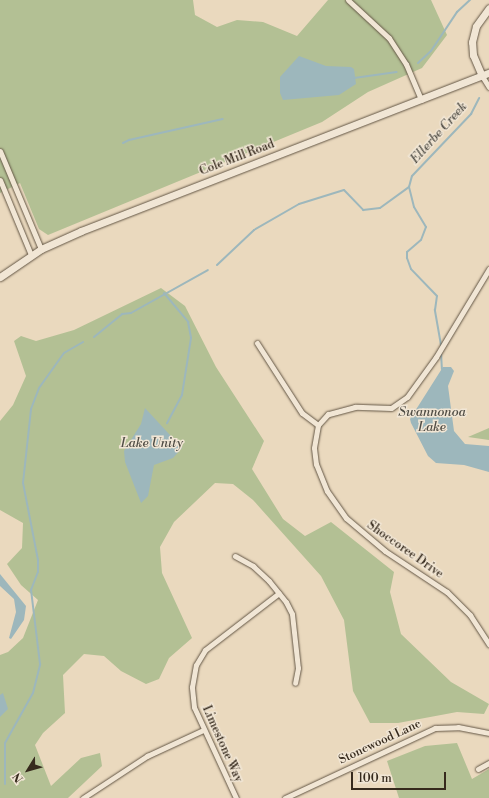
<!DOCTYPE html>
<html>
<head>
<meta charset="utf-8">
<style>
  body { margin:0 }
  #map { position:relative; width:489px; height:798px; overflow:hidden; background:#ead9be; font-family:"Libre Bodoni",serif }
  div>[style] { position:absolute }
  .green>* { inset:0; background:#b3c094 }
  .water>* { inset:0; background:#9db7bc }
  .stream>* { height:2px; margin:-1px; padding:0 1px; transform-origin:1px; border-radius:1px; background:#9db7bc }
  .roads { filter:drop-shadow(0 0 1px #635645) drop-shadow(0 0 1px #635645) }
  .street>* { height:5px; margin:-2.5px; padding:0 2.5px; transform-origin:2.5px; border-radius:2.5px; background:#f1e6d5 }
  .secondary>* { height:7px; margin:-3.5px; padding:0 3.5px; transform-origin:3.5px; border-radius:3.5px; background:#f1e6d5 }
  span { translate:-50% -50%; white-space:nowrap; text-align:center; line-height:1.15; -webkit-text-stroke:3px #f1e6d5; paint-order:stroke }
  .street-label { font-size:12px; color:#362a1d }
  .water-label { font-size:13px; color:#504d45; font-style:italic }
  .north { position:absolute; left:8px; top:750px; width:40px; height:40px; -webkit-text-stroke:3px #f1e6d5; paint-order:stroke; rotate:233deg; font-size:11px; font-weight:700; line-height:16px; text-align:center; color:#362a1d }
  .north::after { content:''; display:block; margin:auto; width:14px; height:18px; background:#362a1d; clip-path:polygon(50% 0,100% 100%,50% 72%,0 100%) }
  .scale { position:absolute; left:351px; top:772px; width:95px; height:18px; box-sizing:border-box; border:2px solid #362a1d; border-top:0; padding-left:5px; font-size:12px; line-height:14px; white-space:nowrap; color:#362a1d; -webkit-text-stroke:3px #f1e6d5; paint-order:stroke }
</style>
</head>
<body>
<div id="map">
  <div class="green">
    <div style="clip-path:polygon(0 0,193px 0,195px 15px,217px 27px,237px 20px,263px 22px,297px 36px,328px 0,431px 0,447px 35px,422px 68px,368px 92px,322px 122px,48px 235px,39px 229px,20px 183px,0 193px)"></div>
    <div style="clip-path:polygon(161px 288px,185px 306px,216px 367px,264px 441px,252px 469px,283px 519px,305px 536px,331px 522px,394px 572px,390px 592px,401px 634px,451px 682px,489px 704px,484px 714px,457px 712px,398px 723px,370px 723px,353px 691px,344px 620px,321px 576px,253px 500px,233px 484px,215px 483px,174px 522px,160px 547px,162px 573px,192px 638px,169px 658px,159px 679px,146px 684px,121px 671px,104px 656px,84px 654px,63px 675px,65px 713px,43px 733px,35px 745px,51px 786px,81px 758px,100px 753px,102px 766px,68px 798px,0 798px,0 655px,8px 652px,23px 638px,38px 600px,21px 585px,7px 564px,22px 548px,23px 523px,0 510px,0 421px,13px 405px,26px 376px,14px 341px,21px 336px,36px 341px,74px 330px)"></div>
    <div style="clip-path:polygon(489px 428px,489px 440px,468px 437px)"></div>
    <div style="clip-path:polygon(457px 743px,472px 779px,489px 769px,489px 798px,399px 798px,387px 761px,425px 746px)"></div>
  </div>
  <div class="water">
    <div style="clip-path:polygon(299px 56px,326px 66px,351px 67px,354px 69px,356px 84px,339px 95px,283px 100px,280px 93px,280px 77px)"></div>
    <div style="clip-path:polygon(443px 367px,451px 367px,454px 371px,448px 386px,454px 431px,465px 444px,489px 446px,489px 472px,464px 465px,436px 463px,428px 456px,411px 423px,410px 419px)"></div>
    <div style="clip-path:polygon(145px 408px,182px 448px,173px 458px,154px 465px,148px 496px,141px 503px,125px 462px,124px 451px,141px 424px)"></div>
    <div style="clip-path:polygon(0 574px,26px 606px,24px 620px,11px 639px,9px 638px,16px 612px,14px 599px,0 586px)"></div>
    <div style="clip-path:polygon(3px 693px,8px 709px,0 717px,0 695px)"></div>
  </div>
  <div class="stream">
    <div style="left:418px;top:63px;width:18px;rotate:-43deg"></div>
    <div style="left:431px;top:51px;width:47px;rotate:-56.3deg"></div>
    <div style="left:457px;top:12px;width:18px;rotate:-43deg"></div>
    <div style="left:354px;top:78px;width:43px;rotate:-7.9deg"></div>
    <div style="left:123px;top:143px;width:7px;rotate:-27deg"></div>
    <div style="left:129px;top:140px;width:96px;rotate:-12.6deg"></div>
    <div style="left:217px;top:265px;width:51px;rotate:-43.4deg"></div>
    <div style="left:254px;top:230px;width:52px;rotate:-30deg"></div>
    <div style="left:299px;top:204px;width:47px;rotate:-17.3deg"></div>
    <div style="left:344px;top:190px;width:28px;rotate:46deg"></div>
    <div style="left:363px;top:210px;width:17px;rotate:-7deg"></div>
    <div style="left:380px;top:208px;width:36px;rotate:-36deg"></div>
    <div style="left:164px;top:293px;width:38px;rotate:50deg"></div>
    <div style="left:188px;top:322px;width:16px;rotate:79deg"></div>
    <div style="left:191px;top:338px;width:58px;rotate:99deg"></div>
    <div style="left:182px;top:395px;width:32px;rotate:118deg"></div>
    <div style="left:94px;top:337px;width:36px;rotate:-39deg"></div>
    <div style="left:122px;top:314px;width:9px;rotate:-6deg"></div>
    <div style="left:131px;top:313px;width:88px;rotate:-29.2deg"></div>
    <div style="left:441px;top:345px;width:36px;rotate:-100deg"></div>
    <div style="left:435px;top:310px;width:14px;rotate:-82deg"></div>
    <div style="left:437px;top:296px;width:37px;rotate:-134deg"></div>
    <div style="left:411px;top:269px;width:12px;rotate:-110deg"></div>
    <div style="left:407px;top:258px;width:6px;rotate:-90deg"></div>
    <div style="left:407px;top:252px;width:18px;rotate:-41deg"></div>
    <div style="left:421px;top:240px;width:14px;rotate:-69deg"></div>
    <div style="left:426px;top:227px;width:23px;rotate:-121deg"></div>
    <div style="left:414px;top:207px;width:21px;rotate:-104deg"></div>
    <div style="left:409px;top:187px;width:11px;rotate:-75deg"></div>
    <div style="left:412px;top:176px;width:86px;rotate:-46.4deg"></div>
    <div style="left:471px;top:114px;width:18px;rotate:-63deg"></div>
    <div style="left:441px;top:352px;width:17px;rotate:87deg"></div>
    <div style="left:5px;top:784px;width:41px;rotate:-90deg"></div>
    <div style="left:5px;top:743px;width:57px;rotate:-60.8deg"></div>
    <div style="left:33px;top:693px;width:30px;rotate:-76deg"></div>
    <div style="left:40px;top:664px;width:75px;rotate:-96.9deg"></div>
    <div style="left:31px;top:590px;width:19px;rotate:-69deg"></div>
    <div style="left:38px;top:572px;width:12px;rotate:-90deg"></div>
    <div style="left:38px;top:560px;width:78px;rotate:-101deg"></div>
    <div style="left:23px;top:483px;width:74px;rotate:-83.8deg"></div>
    <div style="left:31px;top:409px;width:22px;rotate:-69deg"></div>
    <div style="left:39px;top:388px;width:43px;rotate:-54.5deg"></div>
    <div style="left:64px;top:353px;width:22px;rotate:-30deg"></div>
  </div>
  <div class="roads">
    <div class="street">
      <div style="left:348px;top:0;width:56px;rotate:42.8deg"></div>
      <div style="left:389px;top:38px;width:31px;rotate:57deg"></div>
      <div style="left:406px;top:64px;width:39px;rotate:67deg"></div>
      <div style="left:482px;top:76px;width:13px;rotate:58deg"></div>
      <div style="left:0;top:151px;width:106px;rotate:67.3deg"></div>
      <div style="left:0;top:180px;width:81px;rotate:67.5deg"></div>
      <div style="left:489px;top:269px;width:103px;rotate:121.1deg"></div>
      <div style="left:436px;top:357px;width:49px;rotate:125.9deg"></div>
      <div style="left:407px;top:397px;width:19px;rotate:145deg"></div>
      <div style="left:391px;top:408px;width:36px;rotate:-178deg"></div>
      <div style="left:355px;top:407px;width:28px;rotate:165deg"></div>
      <div style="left:328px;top:414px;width:15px;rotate:132deg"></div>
      <div style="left:318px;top:425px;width:23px;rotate:100deg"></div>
      <div style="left:314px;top:448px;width:16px;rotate:83deg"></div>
      <div style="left:316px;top:464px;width:29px;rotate:68deg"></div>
      <div style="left:327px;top:491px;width:33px;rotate:55deg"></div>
      <div style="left:346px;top:518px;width:51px;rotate:40.2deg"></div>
      <div style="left:385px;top:551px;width:74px;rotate:33.5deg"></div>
      <div style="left:447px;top:592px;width:33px;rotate:45deg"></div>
      <div style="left:470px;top:615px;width:35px;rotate:57deg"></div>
      <div style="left:257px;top:343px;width:83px;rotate:57.3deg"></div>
      <div style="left:302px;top:413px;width:20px;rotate:37deg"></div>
      <div style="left:235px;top:556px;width:21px;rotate:29deg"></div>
      <div style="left:253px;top:566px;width:22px;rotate:43deg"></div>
      <div style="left:269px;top:581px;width:27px;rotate:51deg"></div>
      <div style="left:286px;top:602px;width:13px;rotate:63deg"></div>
      <div style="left:292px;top:614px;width:54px;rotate:83.7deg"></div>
      <div style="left:298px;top:668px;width:15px;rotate:101deg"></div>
      <div style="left:478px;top:769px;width:13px;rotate:-29deg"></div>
      <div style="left:83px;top:798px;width:77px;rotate:-33.3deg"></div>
      <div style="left:147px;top:756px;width:62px;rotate:-24.9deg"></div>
      <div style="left:236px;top:798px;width:100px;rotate:-114.8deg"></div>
      <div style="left:194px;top:707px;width:20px;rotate:-96deg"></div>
      <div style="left:192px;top:687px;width:22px;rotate:-80deg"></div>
      <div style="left:196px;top:665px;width:17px;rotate:-59deg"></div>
      <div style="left:205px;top:650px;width:93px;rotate:-37.6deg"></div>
      <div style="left:285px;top:798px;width:166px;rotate:-25deg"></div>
      <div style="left:435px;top:728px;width:23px;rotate:-2deg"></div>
      <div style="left:458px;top:727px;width:32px;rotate:11deg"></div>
    </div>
    <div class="secondary">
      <div style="left:482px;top:76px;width:23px;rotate:-113deg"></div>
      <div style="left:473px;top:55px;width:13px;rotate:-94deg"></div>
      <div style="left:472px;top:42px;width:16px;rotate:-76deg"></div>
      <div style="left:476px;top:26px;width:22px;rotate:-54deg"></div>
      <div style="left:0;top:277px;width:50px;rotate:-34.3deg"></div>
      <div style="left:41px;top:249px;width:44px;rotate:-24.2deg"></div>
      <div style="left:81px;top:231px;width:438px;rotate:-21.2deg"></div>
    </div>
  </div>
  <div class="street-label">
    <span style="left:237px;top:158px;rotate:-21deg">Cole Mill Road</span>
    <span style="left:405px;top:550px;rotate:35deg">Shoccoree Drive</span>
    <span style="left:380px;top:742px;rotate:-25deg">Stonewood Lane</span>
    <span style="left:222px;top:744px;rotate:66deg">Limestone Way</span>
  </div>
  <div class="water-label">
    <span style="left:439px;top:133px;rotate:-48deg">Ellerbe Creek</span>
    <span style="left:432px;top:420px">Swannonoa<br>Lake</span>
    <span style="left:152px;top:443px">Lake Unity</span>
  </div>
  <div class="north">N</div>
  <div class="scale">100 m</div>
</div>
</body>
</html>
